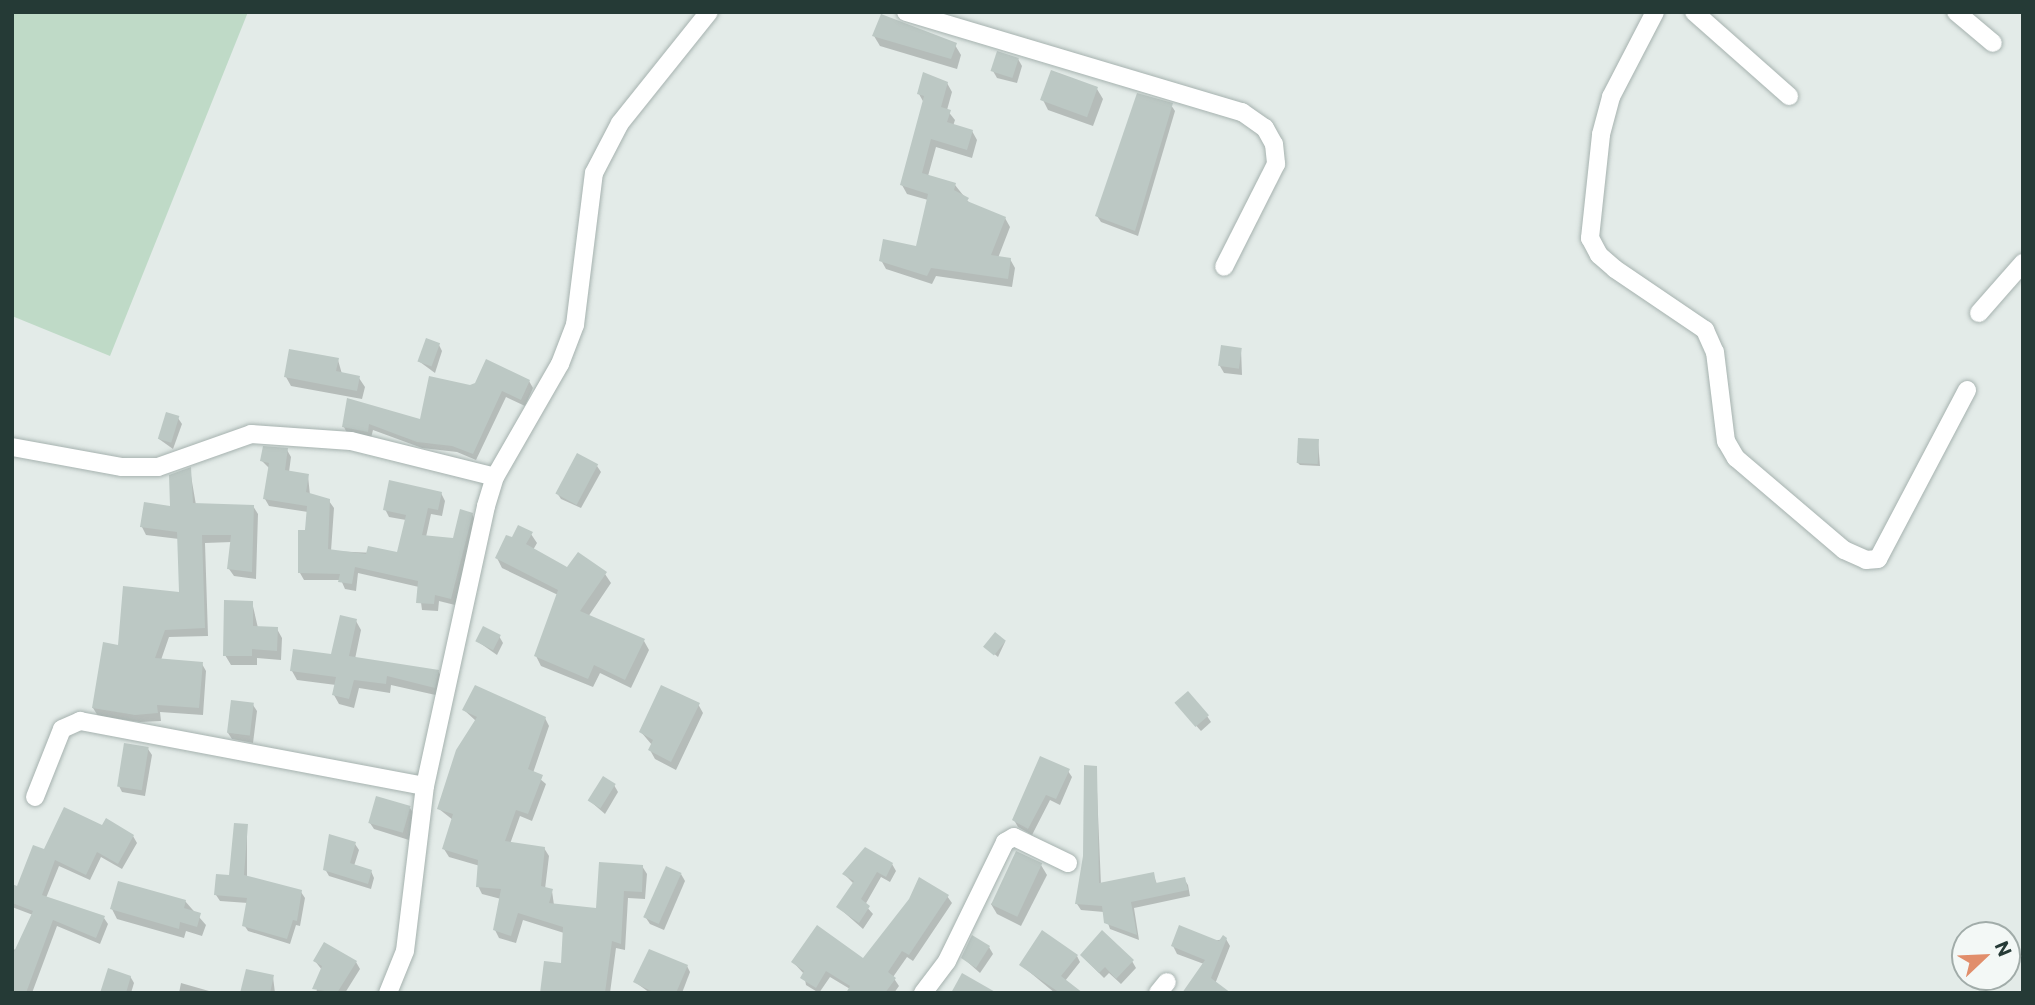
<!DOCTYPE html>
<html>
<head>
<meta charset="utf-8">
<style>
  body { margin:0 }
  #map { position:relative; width:2035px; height:1005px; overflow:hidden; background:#e3ebe8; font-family:Commissioner,sans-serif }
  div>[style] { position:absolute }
  .green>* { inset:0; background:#bfdac7 }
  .shadow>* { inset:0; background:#0003 }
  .building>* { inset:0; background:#bcc8c4; transform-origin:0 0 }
  .roads { filter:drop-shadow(0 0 2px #a6b2af) drop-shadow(0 0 2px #a6b2af) }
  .minor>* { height:18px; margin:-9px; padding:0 9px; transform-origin:9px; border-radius:9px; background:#fff }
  span { translate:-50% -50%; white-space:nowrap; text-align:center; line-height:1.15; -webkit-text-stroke:5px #f3f8f6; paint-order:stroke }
  .frame { position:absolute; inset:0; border:14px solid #253a36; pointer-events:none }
  .north { position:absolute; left:1951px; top:921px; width:70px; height:70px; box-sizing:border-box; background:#f3f8f6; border:2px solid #a1aca9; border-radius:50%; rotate:67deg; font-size:19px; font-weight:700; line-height:28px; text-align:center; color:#253a36 }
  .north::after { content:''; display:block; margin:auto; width:24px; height:32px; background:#e18e6b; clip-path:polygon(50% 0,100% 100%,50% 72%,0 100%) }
</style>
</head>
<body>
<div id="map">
  <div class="green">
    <div style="clip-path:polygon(12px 12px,248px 12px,110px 356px,12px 316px)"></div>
  </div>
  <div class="shadow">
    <div style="clip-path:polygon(874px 36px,955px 45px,961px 55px,957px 69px,880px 46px)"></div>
    <div style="clip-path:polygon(1018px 59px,1022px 66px,1017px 83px,997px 78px,993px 71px)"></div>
    <div style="clip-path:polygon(947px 83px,952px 92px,947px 110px,955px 120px,953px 126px,972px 131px,977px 140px,972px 158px,936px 147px,928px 176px,955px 185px,971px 205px,1005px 218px,1010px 227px,998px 258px,1010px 259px,1015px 268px,1012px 287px,936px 276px,932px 284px,886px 269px,881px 260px,917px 248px,928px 200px,907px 194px,902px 185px,924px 103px,919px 94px)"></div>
    <div style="clip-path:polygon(1097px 89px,1103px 99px,1093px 126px,1048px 110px,1043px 100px)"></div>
    <div style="clip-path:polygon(1171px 105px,1175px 111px,1138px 236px,1101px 222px,1097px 216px)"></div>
    <div style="clip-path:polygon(439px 345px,442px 351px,435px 373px,420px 362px)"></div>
    <div style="clip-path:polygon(1241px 349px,1242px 375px,1224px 373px,1220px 366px)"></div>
    <div style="clip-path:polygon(338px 360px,342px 374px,359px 378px,365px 387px,362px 399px,291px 386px,286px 377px)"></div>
    <div style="clip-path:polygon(529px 381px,533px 388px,525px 406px,506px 397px,476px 460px,457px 452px,422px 448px,373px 430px,371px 438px,347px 433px,344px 427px,349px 400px,421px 421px,470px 387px)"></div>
    <div style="clip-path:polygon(178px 418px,182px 424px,173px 449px,159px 439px)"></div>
    <div style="clip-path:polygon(1318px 441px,1320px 466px,1300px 465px,1298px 463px)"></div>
    <div style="clip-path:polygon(287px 450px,291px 457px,289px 472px,308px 476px,310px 495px,329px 501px,334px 508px,331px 551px,399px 554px,406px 520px,389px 517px,385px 509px,441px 493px,445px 501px,442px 516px,431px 514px,426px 537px,455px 540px,472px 514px,476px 522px,455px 605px,439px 601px,438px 611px,422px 610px,419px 587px,358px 573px,356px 591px,345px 589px,341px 580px,304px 580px,300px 573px,308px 512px,269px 506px,265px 499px,270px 469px,262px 461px)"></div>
    <div style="clip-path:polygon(597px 466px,601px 472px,581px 508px,561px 499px,557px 493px)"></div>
    <div style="clip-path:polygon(190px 470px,196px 505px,253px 506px,258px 514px,256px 579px,234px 576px,229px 569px,232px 542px,205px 543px,208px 636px,169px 637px,161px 660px,202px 664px,206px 671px,203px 715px,160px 712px,161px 721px,140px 722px,98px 716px,93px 708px,120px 647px,181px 594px,179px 539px,146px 535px,142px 527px,172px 508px)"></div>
    <div style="clip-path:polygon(531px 534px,537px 543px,533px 550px,568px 569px,605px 574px,611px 583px,588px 617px,644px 641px,649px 650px,631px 688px,600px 673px,593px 687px,541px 666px,536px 656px,558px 595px,502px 568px,497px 558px,512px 539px)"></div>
    <div style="clip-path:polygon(252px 602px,258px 628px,277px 629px,282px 638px,281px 660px,257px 658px,257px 665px,231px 665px,225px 655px)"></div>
    <div style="clip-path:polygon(356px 621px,361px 630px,355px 659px,438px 671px,443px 680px,440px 696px,391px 685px,390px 693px,359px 688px,354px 708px,339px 704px,334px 695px,336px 685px,297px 680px,292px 671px,332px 656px)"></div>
    <div style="clip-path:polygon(499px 636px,503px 643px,497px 655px,477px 641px)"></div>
    <div style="clip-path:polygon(1005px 642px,998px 657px,986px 647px)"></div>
    <div style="clip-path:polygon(698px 704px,703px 713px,676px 770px,655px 759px,650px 750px,652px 745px,641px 732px)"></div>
    <div style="clip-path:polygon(253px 705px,257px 711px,253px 743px,232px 739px,228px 733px)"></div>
    <div style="clip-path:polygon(1181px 709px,1207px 716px,1211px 722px,1201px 731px)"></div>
    <div style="clip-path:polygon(464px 710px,545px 718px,549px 726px,533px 773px,546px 784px,532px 821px,520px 816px,510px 844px,544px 848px,549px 856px,545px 889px,552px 891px,554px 905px,598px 910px,642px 866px,647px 874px,645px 899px,628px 898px,625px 950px,616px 948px,610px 993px,541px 993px,563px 965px,564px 933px,523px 920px,516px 943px,499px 938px,495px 930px,501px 899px,482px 894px,478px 886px,480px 866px,449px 857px,444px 849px,453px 820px,439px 809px,476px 721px)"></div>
    <div style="clip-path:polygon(148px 749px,152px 755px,145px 796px,122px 792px,119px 786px)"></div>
    <div style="clip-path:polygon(1096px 767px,1101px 885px,1153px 874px,1157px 884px,1184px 879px,1188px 885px,1190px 896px,1134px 908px,1139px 940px,1110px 929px,1104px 912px,1081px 910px,1077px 904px)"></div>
    <div style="clip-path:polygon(1068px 771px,1072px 777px,1060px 805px,1050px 800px,1032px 835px,1018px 827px,1014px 820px)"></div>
    <div style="clip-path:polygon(614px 785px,618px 792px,605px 814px,590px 801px)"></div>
    <div style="clip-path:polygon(410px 808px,414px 814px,409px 840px,374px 829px,370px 823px)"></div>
    <div style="clip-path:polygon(247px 826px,247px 877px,301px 892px,305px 898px,300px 926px,296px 925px,290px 944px,248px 931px,244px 925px,248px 903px,220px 901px,216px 895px,231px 877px)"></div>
    <div style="clip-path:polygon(102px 828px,133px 836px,137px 843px,122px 869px,101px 857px,90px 880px,59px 866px,46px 898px,104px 918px,108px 924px,100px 944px,57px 926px,32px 993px,12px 993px,12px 949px,17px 950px,33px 915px,12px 907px,12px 886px,18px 888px,45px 851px)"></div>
    <div style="clip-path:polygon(355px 844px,359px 850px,354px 866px,371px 871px,374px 878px,371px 889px,329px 876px,325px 869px)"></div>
    <div style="clip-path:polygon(892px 864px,896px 871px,890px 882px,881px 877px,865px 905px,873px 914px,863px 929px,838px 907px,854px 884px,845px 875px)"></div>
    <div style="clip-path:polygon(1041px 865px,1047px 875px,1021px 926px,997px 914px,991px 904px)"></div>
    <div style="clip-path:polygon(681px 874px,685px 881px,664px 930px,650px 924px,646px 918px)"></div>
    <div style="clip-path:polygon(947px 896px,952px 903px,913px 961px,907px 957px,893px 977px,899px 986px,894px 993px,848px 993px,850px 989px,830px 977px,819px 993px,806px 985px,804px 974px,793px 962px,864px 961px)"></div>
    <div style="clip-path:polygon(185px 901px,206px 925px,202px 936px,186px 931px,184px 938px,117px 919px,112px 909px)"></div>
    <div style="clip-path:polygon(1226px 939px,1230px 946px,1215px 984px,1185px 993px,1204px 964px,1177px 954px,1173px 946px)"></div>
    <div style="clip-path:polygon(989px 947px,993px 954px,980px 973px,963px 958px)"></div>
    <div style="clip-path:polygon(1077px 956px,1080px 962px,1065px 981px,1080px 993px,1055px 993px,1021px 965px)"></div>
    <div style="clip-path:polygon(1082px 956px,1132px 961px,1136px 968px,1121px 984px,1109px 973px,1104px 978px)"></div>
    <div style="clip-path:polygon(315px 961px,356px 962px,360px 969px,345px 993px,316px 993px,322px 970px)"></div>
    <div style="clip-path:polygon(687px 966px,690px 972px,682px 993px,650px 993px,635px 982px)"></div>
    <div style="clip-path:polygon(130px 976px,134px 983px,131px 993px,102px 993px)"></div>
    <div style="clip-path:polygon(273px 977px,275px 993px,242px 993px)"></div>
    <div style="clip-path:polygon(181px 983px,209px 991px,210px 993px,179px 993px)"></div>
  </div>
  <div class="building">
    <div style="clip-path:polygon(881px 14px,957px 43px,951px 59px,872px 36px)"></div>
    <div style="left:997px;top:51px;width:23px;height:21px;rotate:18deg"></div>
    <div style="left:1051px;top:70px;width:50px;height:32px;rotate:20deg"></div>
    <div style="clip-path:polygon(923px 72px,948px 82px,941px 107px,951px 110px,947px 122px,973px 130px,967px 150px,931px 139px,922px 173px,956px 183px,954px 190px,969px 198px,967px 201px,1006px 217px,991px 255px,1011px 258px,1008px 279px,931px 268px,927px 276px,879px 261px,883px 239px,916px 246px,928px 194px,900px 185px,924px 96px,917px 94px)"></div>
    <div style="clip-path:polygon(1137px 93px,1173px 103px,1135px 231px,1095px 216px)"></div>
    <div style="left:426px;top:338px;width:15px;height:25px;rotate:20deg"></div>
    <div style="left:1221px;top:345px;width:21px;height:21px;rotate:8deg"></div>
    <div style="clip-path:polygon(289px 349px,339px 358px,336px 371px,360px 376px,357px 391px,284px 377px)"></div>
    <div style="clip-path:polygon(486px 359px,530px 380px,521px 400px,502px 391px,473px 454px,452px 446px,417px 442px,369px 424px,368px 432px,342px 427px,347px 398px,420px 419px,429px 376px,470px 385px,475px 383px)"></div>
    <div style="left:166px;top:412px;width:14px;height:28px;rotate:17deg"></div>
    <div style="left:1298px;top:438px;width:21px;height:25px;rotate:3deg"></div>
    <div style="clip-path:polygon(263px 446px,288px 448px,285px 470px,309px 474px,306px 492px,330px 499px,328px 549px,366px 554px,368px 546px,397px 552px,406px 515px,383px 510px,389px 480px,442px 492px,438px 510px,428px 508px,422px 535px,453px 538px,460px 509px,473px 513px,451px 599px,435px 595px,434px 604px,416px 603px,418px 581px,355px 567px,352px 584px,338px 582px,340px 574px,298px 573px,298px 530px,305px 530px,307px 506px,263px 499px,269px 463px,260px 461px)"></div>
    <div style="left:577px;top:453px;width:24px;height:46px;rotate:28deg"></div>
    <div style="clip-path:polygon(191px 467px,193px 503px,254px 505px,252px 572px,227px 569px,231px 535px,202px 535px,205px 628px,165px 630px,155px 658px,203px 662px,199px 708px,157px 705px,158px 713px,135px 715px,92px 708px,103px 642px,118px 645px,123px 586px,179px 592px,177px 532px,140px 527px,144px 502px,170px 506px,169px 475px)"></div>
    <div style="clip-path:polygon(518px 525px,533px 532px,526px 544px,567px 567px,578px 552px,607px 572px,580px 611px,645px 639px,625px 680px,594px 665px,588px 679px,534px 656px,558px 590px,495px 558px,506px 535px,512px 537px)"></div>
    <div style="clip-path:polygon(224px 600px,253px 601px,253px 626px,278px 627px,277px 651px,252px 649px,252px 656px,223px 656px)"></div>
    <div style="clip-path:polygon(340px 615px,357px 619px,349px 656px,439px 670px,435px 688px,387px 676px,386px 684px,354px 680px,349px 699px,332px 695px,336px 677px,290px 671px,293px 649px,331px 654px)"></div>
    <div style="left:483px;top:626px;width:20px;height:17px;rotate:27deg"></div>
    <div style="left:995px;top:632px;width:14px;height:19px;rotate:39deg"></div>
    <div style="clip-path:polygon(475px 685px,546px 717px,528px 769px,543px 775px,528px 814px,516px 810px,505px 841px,545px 847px,541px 886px,553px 889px,549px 903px,596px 908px,599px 862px,643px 865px,642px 892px,624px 891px,621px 944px,612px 941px,605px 993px,540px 993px,544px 961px,561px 963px,563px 927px,518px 913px,511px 936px,493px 930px,501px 889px,476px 887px,478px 860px,442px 849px,453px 814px,437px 809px,456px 750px,477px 717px,462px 710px)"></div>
    <div style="clip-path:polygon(661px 685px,700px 703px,671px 762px,648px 750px,653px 740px,639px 732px)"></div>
    <div style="left:1188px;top:691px;width:32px;height:18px;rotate:49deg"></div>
    <div style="left:231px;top:700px;width:23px;height:33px;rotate:7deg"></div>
    <div style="left:124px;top:743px;width:25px;height:44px;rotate:9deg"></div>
    <div style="clip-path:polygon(1040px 756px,1070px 769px,1056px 799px,1046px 795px,1028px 829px,1012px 820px)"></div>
    <div style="clip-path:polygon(1084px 765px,1097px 766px,1099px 883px,1154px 872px,1156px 883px,1185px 877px,1188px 890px,1131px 902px,1137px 935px,1104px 923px,1102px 906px,1075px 904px,1083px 856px)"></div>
    <div style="left:603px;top:776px;width:15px;height:29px;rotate:32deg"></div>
    <div style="left:376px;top:796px;width:36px;height:28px;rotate:16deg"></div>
    <div style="clip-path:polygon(64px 807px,102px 825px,106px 818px,134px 835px,118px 864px,97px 852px,86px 875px,55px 860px,42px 895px,105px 916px,96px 938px,53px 920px,26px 993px,12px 993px,12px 956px,33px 911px,12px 903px,12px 884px,17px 886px,33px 845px,44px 849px)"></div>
    <div style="clip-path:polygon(234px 823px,248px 824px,244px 875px,302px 890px,297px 921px,293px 920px,287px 939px,242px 926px,247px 898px,214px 895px,216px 874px,229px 875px)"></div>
    <div style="clip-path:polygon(329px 834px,356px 842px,350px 863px,372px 870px,368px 884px,323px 870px)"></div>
    <div style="clip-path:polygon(865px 847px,893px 863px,886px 877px,877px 872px,861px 899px,870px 906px,859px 923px,836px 907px,854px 881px,842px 874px)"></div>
    <div style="left:1016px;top:851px;width:29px;height:59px;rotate:25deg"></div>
    <div style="left:666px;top:866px;width:17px;height:56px;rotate:24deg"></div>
    <div style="clip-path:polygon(919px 877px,949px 895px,909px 955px,902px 951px,888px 972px,896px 978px,885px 993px,846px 993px,850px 986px,826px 971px,816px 988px,800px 978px,804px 971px,791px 962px,817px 925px,863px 958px,909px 899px)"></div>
    <div style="clip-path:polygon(118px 881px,186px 900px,184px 908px,201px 913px,197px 927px,180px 922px,179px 929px,110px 909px)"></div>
    <div style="clip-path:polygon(1179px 925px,1219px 941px,1223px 935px,1227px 938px,1211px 978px,1231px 993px,1182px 993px,1205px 960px,1171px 946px)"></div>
    <div style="clip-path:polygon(1042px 930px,1078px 955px,1061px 976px,1083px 993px,1060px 993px,1019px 965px)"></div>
    <div style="clip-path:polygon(1102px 930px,1134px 960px,1116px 979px,1105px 967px,1099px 973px,1080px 955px)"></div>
    <div style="clip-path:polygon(972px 935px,990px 946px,976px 968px,961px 958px)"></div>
    <div style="clip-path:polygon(324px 942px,357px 961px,337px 993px,312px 989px,322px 966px,313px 961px)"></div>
    <div style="clip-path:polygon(649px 949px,688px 965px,676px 993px,655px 993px,633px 982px)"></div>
    <div style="clip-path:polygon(108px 968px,131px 976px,126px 993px,100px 993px)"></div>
    <div style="clip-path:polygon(246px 969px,274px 975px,270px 993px,240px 993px)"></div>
    <div style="clip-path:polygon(962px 973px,997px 993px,951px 993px)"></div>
  </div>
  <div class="roads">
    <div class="minor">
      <div style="left:906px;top:12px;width:351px;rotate:16.6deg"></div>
      <div style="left:1242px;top:112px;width:28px;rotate:35deg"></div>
      <div style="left:1265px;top:128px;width:18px;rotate:61deg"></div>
      <div style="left:1274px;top:144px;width:20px;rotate:84deg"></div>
      <div style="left:1276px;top:164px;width:115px;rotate:116.8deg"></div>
      <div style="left:1655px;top:12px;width:96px;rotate:117.4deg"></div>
      <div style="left:1611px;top:97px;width:39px;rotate:105deg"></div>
      <div style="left:1601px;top:135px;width:104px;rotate:96.1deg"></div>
      <div style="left:1590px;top:238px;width:19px;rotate:62deg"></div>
      <div style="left:1599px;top:255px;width:21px;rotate:41deg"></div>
      <div style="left:1615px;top:269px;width:109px;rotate:34.1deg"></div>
      <div style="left:1705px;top:330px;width:24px;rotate:66deg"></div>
      <div style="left:1715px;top:352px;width:90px;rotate:83deg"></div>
      <div style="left:1726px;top:441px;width:20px;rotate:60deg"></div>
      <div style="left:1736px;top:458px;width:142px;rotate:40.4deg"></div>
      <div style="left:1844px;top:550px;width:24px;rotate:24deg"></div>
      <div style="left:1866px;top:560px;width:12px;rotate:-5deg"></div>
      <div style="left:1878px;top:559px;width:191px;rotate:-62.2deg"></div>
      <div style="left:1694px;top:12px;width:127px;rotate:41.5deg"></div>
      <div style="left:1956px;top:12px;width:48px;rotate:40deg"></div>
      <div style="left:1979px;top:313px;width:67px;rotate:-48.7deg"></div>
      <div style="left:12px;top:447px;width:112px;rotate:10.3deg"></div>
      <div style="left:122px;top:467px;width:36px"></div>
      <div style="left:158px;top:467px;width:99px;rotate:-19.5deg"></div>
      <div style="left:251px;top:434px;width:100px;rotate:4deg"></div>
      <div style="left:351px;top:441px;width:148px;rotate:14deg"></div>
      <div style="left:35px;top:797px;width:73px;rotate:-68.3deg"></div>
      <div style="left:62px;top:729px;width:20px;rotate:-24deg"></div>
      <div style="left:80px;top:721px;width:351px;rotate:10.7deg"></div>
      <div style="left:388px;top:993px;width:45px;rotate:-68deg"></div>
      <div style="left:405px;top:951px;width:166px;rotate:-83.1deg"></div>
      <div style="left:425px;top:786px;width:287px;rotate:-77.7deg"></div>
      <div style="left:486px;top:506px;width:30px;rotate:-73deg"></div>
      <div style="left:495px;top:477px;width:130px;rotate:-60.1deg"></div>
      <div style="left:560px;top:364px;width:42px;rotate:-69deg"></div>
      <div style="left:575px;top:325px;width:153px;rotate:-82.9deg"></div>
      <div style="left:594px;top:173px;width:56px;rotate:-62.5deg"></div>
      <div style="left:620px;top:123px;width:142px;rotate:-51.3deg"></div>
      <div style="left:923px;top:993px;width:40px;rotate:-53deg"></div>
      <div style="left:947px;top:961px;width:132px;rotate:-64deg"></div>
      <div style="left:1005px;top:842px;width:10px;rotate:-29deg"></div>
      <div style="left:1014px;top:837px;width:60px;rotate:25.7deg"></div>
      <div style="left:1158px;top:993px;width:14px;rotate:-51deg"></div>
    </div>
  </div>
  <div class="frame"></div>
  <div class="north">N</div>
</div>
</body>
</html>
